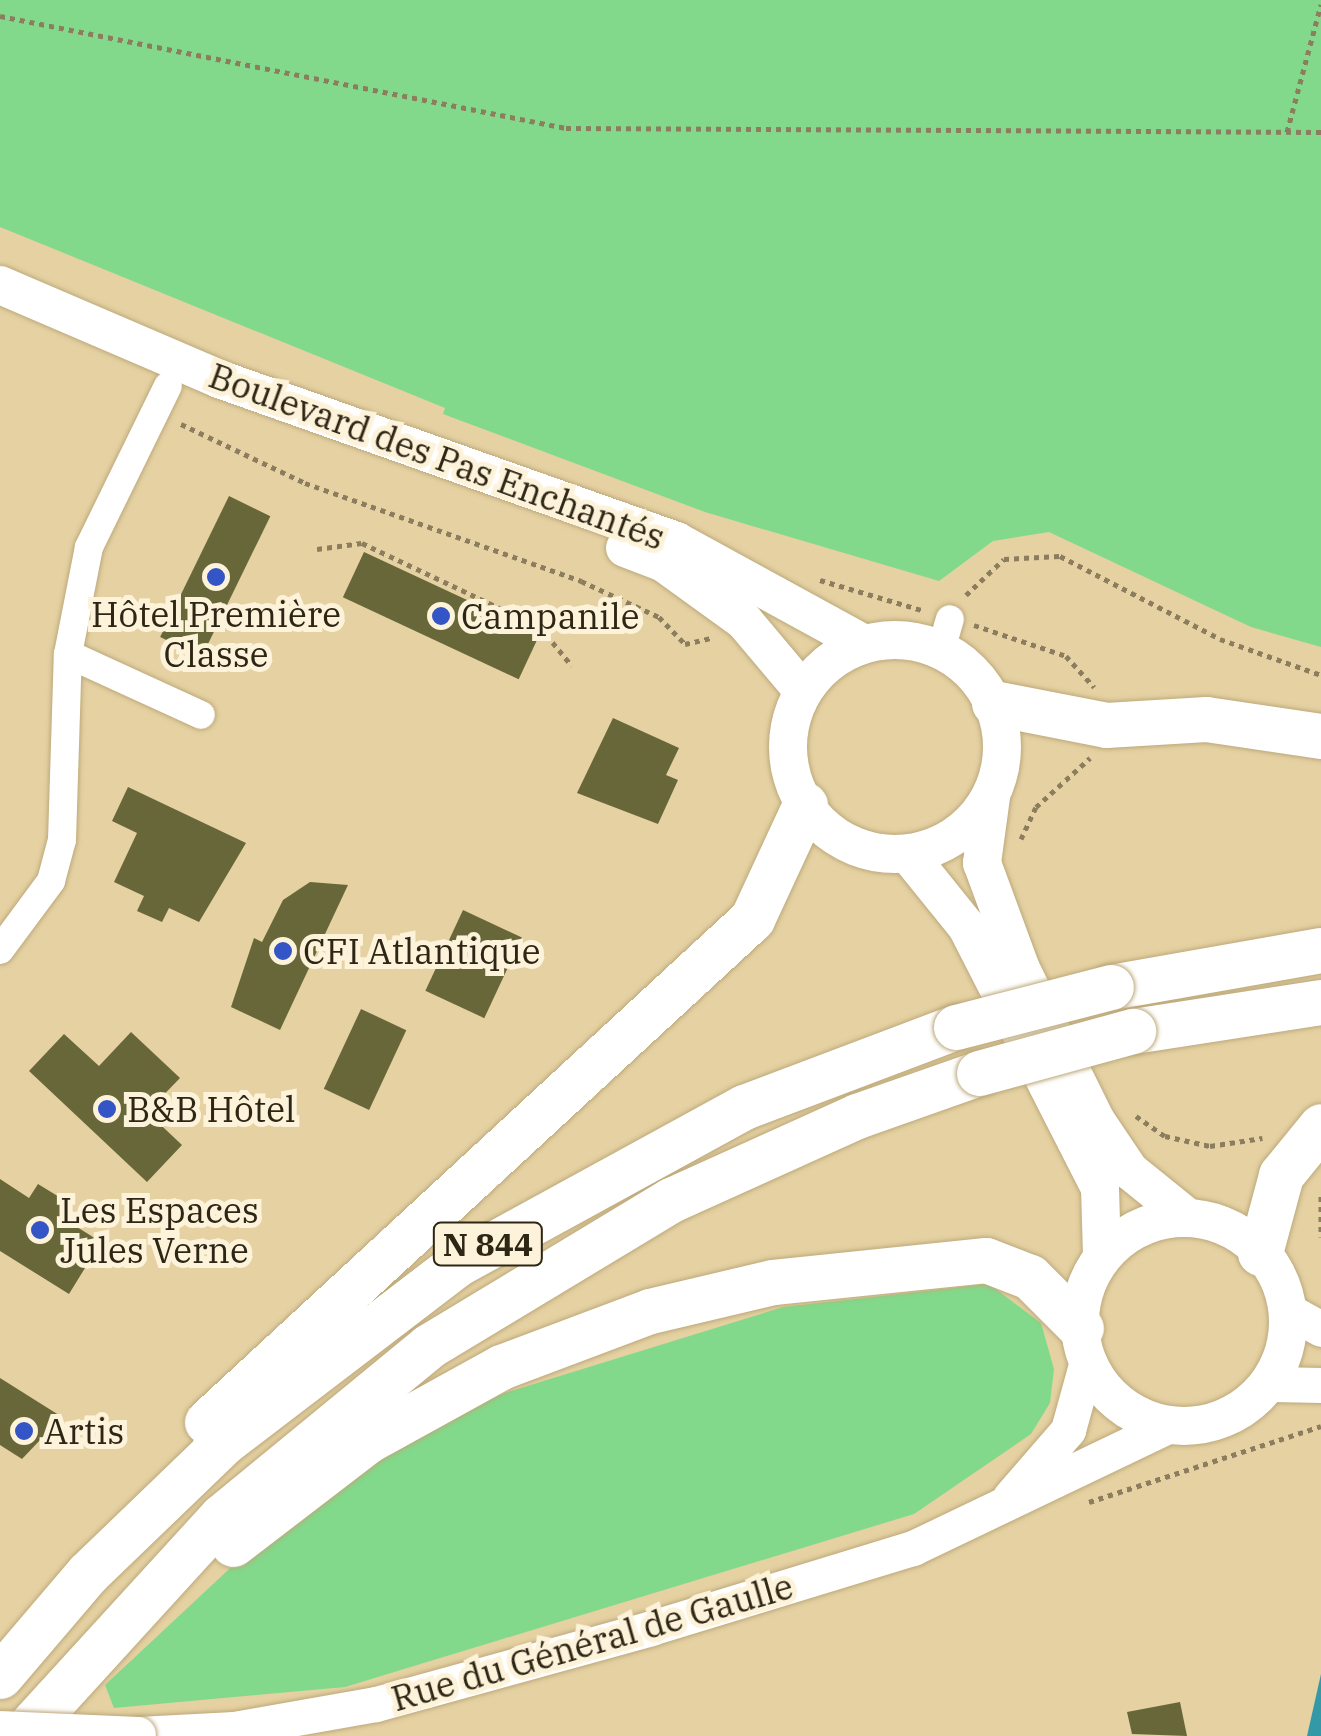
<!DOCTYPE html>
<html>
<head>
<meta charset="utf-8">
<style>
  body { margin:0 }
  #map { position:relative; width:1321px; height:1736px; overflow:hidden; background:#e5d1a2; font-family:"IBM Plex Serif",serif }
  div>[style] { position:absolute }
  .green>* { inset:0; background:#82d98b }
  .water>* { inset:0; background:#3399a6 }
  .building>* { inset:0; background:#686739; transform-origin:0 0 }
  .path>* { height:5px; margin-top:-2.5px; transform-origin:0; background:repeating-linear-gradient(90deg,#8b7d5d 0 5px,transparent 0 10px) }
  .roads { filter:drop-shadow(0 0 2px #bda97b) drop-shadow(0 0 2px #bda97b) }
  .minor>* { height:28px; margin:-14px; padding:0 14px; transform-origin:14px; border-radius:14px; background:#fff }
  .tertiary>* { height:35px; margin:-17.5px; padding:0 17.5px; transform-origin:17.5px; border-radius:17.5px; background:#fff }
  .secondary>* { height:38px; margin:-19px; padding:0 19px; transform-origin:19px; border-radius:19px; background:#fff }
  .secondary>.ring { margin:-19px; padding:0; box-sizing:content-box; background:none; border:38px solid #fff; border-radius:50% }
  .trunk>* { height:45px; margin:-22.5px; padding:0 22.5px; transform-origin:22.5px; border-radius:22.5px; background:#fff }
  .bridges { filter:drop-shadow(0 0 2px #bda97b) drop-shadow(0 0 2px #bda97b) }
  .tertiary-bridge>* { height:35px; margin:-17.5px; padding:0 17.5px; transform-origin:17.5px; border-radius:17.5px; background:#fff }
  .trunk-bridge>* { height:45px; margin:-22.5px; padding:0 22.5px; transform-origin:22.5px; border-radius:22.5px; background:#fff }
  .dots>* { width:28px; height:28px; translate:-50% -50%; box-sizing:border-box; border:5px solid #fdf3db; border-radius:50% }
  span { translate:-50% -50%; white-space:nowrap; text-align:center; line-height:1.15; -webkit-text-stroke:10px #fdf3db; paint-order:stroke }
  .shield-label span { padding:2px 8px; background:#fdf3db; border:2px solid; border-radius:8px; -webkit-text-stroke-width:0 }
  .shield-label { font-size:32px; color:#2e2614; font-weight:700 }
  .street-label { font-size:35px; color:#2e2614 }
  .poi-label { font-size:35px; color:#2e2614 }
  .left { translate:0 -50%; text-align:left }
</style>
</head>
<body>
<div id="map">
  <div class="green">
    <div style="clip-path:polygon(0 0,1321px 0,1321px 647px,1251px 627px,1049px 532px,993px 541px,939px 581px,705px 512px,443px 414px,445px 408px,0 227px)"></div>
    <div style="clip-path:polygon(989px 1284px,1041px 1323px,1054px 1369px,1050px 1403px,1031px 1434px,914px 1514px,345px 1687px,114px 1708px,105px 1685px,270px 1531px,450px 1410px,783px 1307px)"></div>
  </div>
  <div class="water">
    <div style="clip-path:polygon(1321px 1674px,1321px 1736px,1307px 1736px)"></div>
  </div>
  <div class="building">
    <div style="left:229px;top:496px;width:46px;height:157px;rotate:26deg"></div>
    <div style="left:364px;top:552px;width:194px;height:50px;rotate:25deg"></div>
    <div style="clip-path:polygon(613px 718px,679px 748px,666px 775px,678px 780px,658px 824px,577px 793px)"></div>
    <div style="clip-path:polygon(128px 787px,246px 843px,199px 922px,169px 908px,162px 922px,137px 911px,144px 896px,114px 882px,137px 833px,112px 821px)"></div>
    <div style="clip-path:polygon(310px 882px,348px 885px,280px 1030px,231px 1007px,254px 938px,262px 942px,283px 900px)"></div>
    <div style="left:463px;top:910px;width:65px;height:89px;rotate:25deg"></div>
    <div style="left:361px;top:1009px;width:50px;height:88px;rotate:25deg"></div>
    <div style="clip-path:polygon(131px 1032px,180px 1078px,147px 1112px,182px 1145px,147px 1182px,29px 1071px,64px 1034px,99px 1066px)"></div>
    <div style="clip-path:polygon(0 1179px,29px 1198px,38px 1184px,69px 1203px,61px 1217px,101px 1242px,69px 1294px,0 1251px)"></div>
    <div style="clip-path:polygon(0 1378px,62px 1417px,22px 1459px,0 1445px)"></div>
    <div style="clip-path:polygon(1180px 1702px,1187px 1736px,1132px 1734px,1127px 1712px)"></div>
  </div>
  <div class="path">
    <div style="left:0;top:16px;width:577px;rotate:11.19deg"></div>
    <div style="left:566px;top:128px;width:755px;rotate:0.3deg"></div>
    <div style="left:1287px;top:132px;width:132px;rotate:-75.1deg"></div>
    <div style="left:181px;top:424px;width:137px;rotate:25.4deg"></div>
    <div style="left:305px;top:483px;width:293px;rotate:19.5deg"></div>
    <div style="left:581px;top:581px;width:86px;rotate:24.8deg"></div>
    <div style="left:659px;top:617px;width:37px;rotate:46deg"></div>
    <div style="left:685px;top:644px;width:26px;rotate:-13deg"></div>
    <div style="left:317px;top:549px;width:45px;rotate:-7.6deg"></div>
    <div style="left:362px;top:543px;width:197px;rotate:25.3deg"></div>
    <div style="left:540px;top:627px;width:50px;rotate:50.6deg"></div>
    <div style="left:820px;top:580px;width:109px;rotate:16.4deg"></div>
    <div style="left:966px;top:595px;width:52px;rotate:-43.5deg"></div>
    <div style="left:1004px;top:559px;width:56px;rotate:-3.1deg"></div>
    <div style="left:1060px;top:556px;width:180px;rotate:27.4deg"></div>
    <div style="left:1220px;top:639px;width:107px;rotate:19.6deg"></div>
    <div style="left:974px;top:625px;width:97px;rotate:18.6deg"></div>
    <div style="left:1066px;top:656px;width:42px;rotate:47.9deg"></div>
    <div style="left:1021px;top:839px;width:35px;rotate:-65deg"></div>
    <div style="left:1036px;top:807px;width:73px;rotate:-42.2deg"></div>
    <div style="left:1136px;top:1116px;width:35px;rotate:35deg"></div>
    <div style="left:1165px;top:1136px;width:46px;rotate:12.5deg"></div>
    <div style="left:1210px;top:1146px;width:53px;rotate:-8.7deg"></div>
    <div style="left:1321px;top:1196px;width:41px;rotate:90deg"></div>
    <div style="left:1089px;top:1502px;width:244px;rotate:-18.1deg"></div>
  </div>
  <div class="roads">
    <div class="minor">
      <div style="left:941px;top:650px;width:32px;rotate:-74deg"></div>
      <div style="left:68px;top:654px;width:146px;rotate:24.6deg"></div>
      <div style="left:0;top:950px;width:86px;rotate:-53.5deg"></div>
      <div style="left:51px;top:881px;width:42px;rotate:-75deg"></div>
      <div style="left:62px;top:840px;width:186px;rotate:-88.2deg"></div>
      <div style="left:68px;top:654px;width:109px;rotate:-78.9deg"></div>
      <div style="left:89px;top:547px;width:179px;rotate:-63.9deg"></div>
    </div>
    <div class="tertiary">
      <div style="left:1287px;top:1310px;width:39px;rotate:29deg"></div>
      <div style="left:1273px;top:1384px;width:48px;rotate:1.2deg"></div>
      <div style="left:1010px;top:1497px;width:89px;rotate:-49.1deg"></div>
      <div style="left:1068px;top:1430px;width:72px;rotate:-74.6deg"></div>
      <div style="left:138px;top:1734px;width:96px;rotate:-3deg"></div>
      <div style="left:234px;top:1729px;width:144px;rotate:-10deg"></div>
      <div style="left:376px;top:1704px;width:285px;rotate:-15.4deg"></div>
      <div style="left:651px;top:1628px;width:274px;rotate:-17deg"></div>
      <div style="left:913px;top:1548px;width:280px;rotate:-25.6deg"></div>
    </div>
    <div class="secondary">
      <div style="left:0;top:285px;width:238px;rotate:23.2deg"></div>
      <div style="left:219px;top:379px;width:485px;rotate:19.5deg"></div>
      <div style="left:676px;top:541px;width:214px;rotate:28.7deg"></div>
      <div style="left:625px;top:548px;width:42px;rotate:21deg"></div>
      <div style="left:664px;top:563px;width:99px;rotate:35.9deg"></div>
      <div style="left:744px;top:621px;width:92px;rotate:49.9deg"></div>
      <div class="ring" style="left:788px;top:640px;width:176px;height:176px"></div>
      <div style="left:991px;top:797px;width:67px;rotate:97.8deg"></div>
      <div style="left:982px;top:863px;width:113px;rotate:69.8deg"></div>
      <div style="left:1021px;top:969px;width:167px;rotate:63.7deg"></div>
      <div style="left:1095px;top:1119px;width:63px;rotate:56.1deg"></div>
      <div style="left:1130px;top:1171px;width:67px;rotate:38.9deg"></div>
      <div style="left:908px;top:854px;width:94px;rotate:51.1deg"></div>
      <div style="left:967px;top:927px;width:293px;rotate:63deg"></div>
      <div style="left:1100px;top:1188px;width:67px;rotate:88.3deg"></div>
      <div class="ring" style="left:1080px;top:1218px;width:170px;height:170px"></div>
    </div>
    <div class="trunk">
      <div style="left:994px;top:703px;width:114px;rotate:11.1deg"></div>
      <div style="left:1106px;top:725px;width:100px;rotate:-3.4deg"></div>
      <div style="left:1206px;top:719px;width:116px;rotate:8.4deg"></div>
      <div style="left:1111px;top:987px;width:213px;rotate:-10deg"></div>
      <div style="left:1133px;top:1031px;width:190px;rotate:-8.8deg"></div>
      <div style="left:1260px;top:1253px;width:81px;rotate:-74.9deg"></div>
      <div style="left:1281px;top:1175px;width:63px;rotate:-50.8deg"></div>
      <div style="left:207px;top:1422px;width:742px;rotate:-42.71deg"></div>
      <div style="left:752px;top:919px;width:126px;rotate:-65.1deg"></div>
      <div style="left:233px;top:1544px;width:169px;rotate:-37.5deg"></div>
      <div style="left:367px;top:1441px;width:153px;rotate:-28.9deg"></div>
      <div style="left:501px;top:1367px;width:159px;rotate:-20.6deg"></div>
      <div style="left:650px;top:1311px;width:126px;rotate:-13.3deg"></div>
      <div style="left:773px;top:1282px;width:214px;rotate:-5.9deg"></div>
      <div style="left:986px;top:1260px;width:47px;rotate:21.1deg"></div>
      <div style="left:1030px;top:1277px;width:72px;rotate:45deg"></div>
      <div style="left:0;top:1676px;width:135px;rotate:-49.5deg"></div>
      <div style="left:88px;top:1573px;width:187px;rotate:-43.9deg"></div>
      <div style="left:223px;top:1443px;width:295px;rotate:-37.4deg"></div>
      <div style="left:457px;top:1264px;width:327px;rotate:-28.7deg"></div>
      <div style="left:744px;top:1107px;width:227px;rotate:-20.7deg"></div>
      <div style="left:21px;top:1736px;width:297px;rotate:-47.6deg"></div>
      <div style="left:221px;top:1517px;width:269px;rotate:-39.4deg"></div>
      <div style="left:429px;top:1346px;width:283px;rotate:-31.1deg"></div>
      <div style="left:671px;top:1200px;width:204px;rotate:-24.3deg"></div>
      <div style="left:857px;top:1116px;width:129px;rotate:-19.4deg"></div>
    </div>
  </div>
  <div class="bridges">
    <div class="tertiary-bridge">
      <div style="left:0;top:1728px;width:138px;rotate:2.5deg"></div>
    </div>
    <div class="trunk-bridge">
      <div style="left:956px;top:1027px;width:160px;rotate:-14.5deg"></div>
      <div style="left:979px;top:1073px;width:160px;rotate:-15.3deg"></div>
    </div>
  </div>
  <div class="dots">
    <div style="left:216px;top:577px;background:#3355c5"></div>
    <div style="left:441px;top:616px;background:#3355c5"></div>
    <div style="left:283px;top:951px;background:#3355c5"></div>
    <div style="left:107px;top:1109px;background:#3355c5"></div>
    <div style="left:40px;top:1230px;background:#3355c5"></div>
    <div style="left:24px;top:1431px;background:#3355c5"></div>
  </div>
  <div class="shield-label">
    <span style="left:488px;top:1244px">N 844</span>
  </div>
  <div class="street-label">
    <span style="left:437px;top:456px;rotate:20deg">Boulevard des Pas Enchantés</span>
    <span style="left:592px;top:1642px;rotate:-16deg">Rue du Général de Gaulle</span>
  </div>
  <div class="poi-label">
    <span style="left:216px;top:634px">Hôtel Première<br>Classe</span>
    <span class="left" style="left:461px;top:616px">Campanile</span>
    <span class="left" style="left:303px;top:951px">CFI Atlantique</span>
    <span class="left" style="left:127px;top:1109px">B&amp;B Hôtel</span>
    <span class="left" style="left:60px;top:1230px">Les Espaces<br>Jules Verne</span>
    <span class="left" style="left:44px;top:1431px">Artis</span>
  </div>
</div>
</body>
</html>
